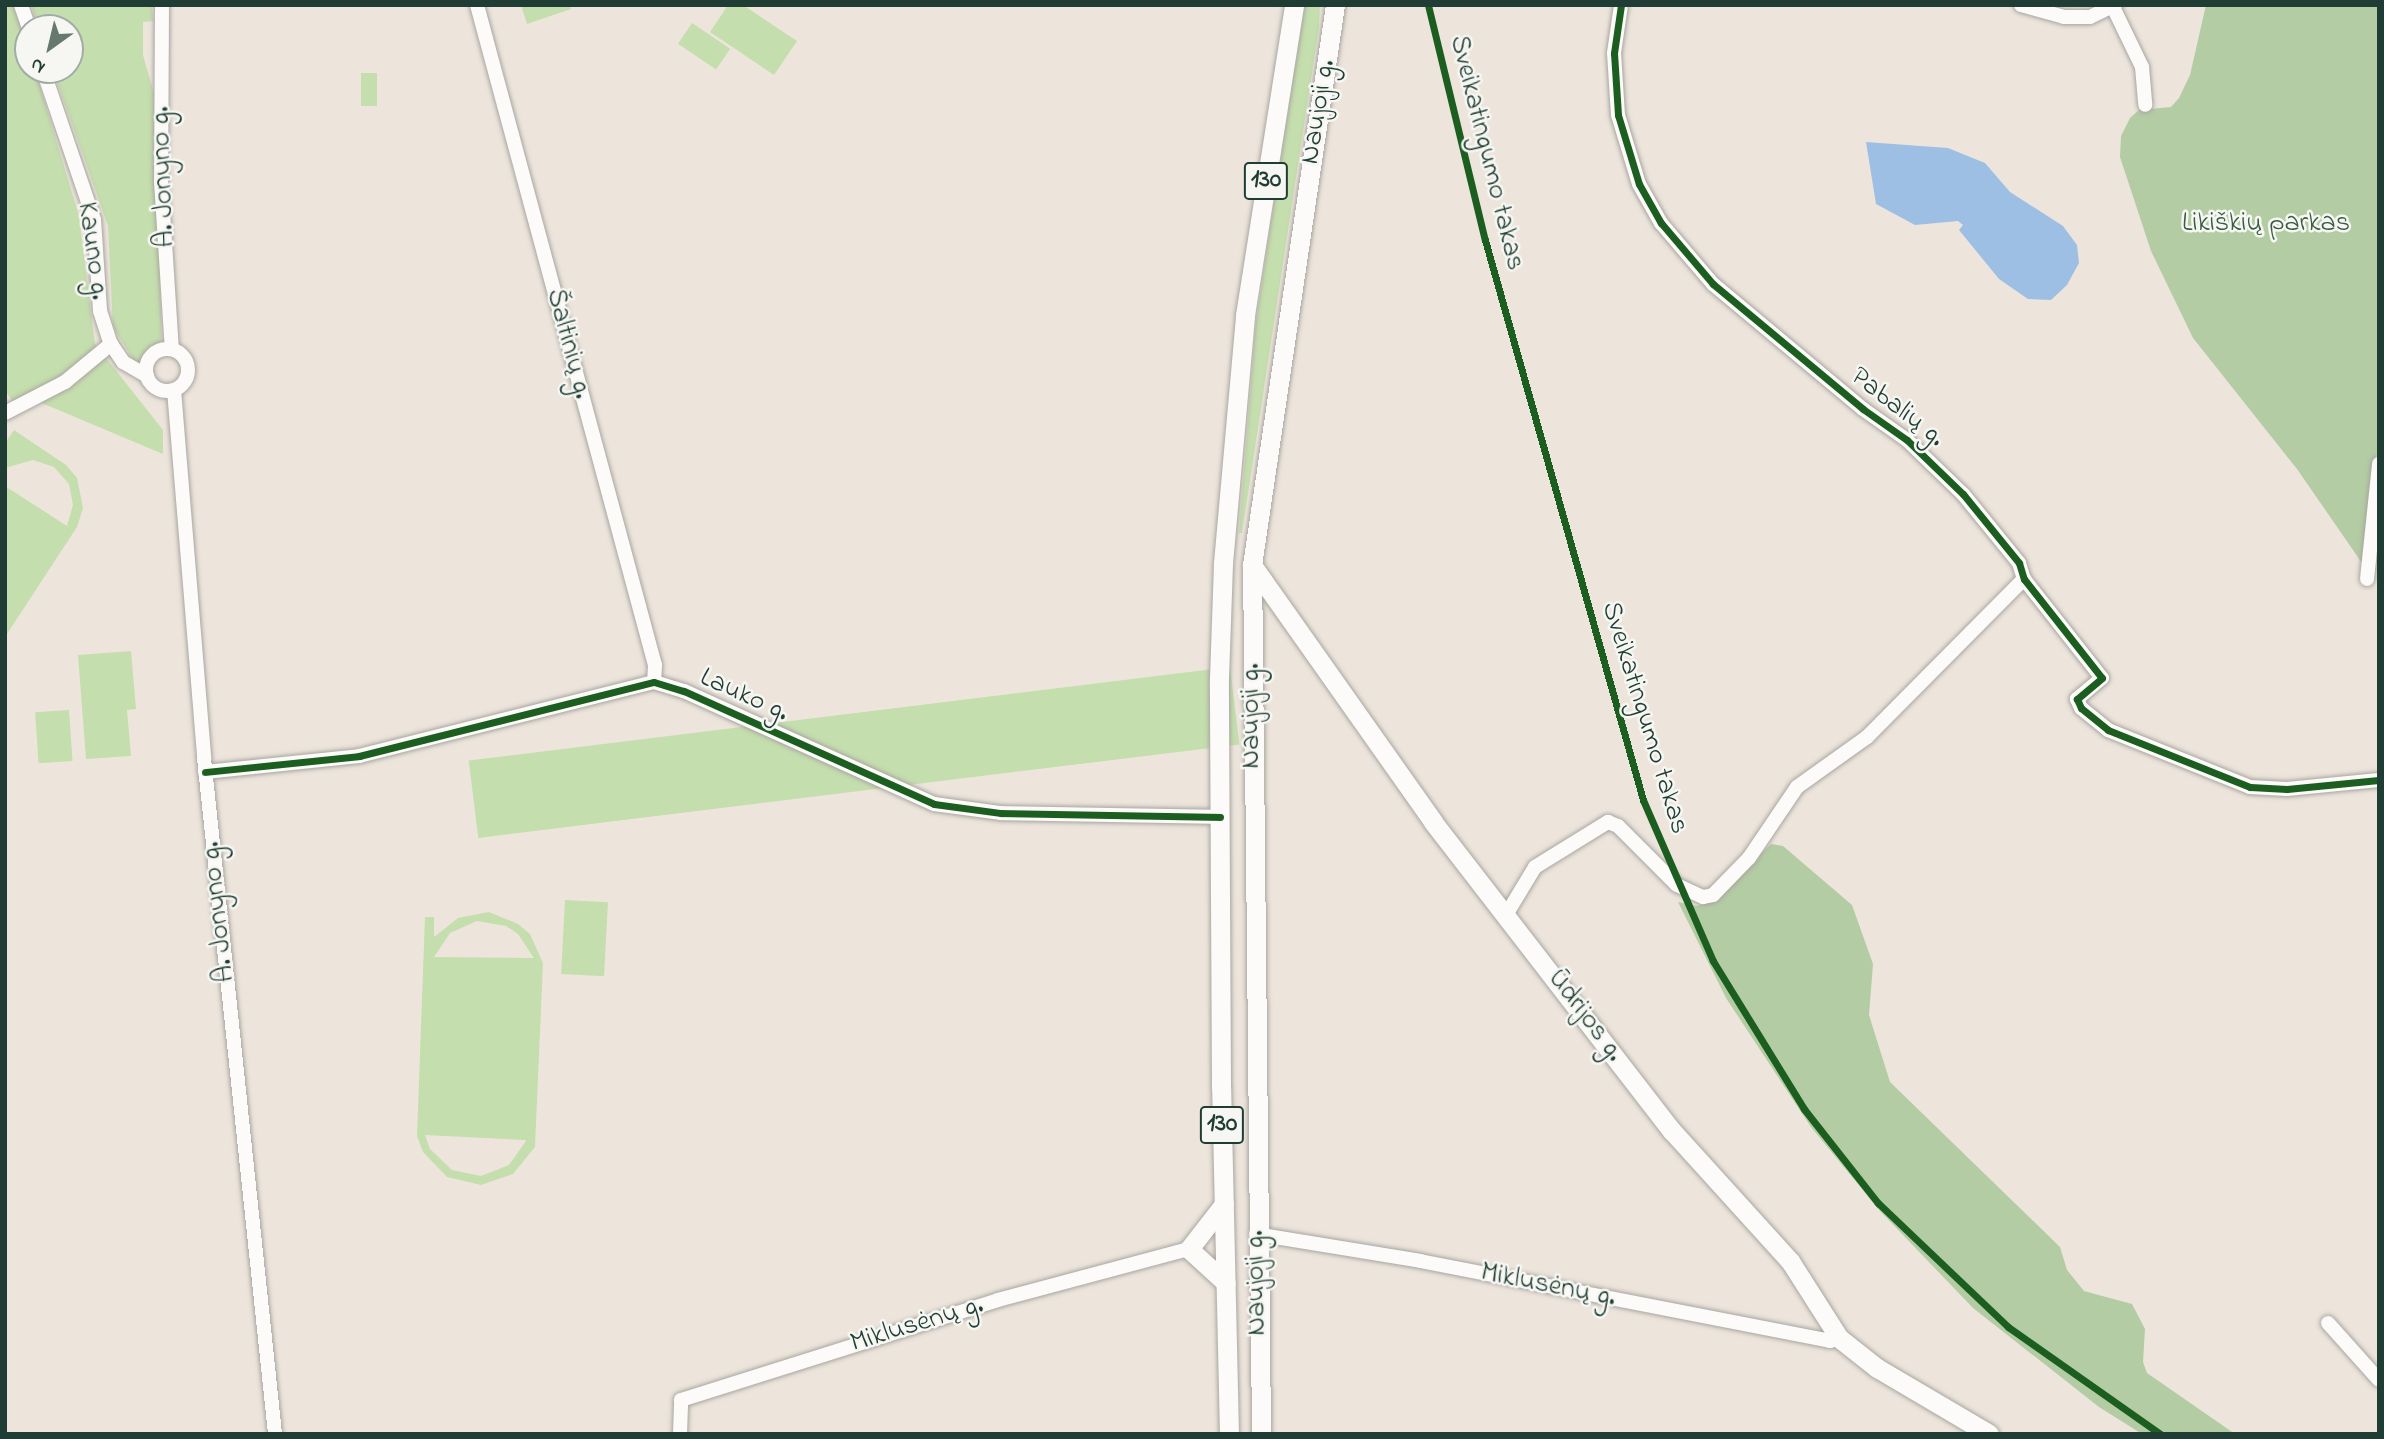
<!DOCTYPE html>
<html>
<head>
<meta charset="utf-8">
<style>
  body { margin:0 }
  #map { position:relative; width:2384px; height:1439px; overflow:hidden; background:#ede5dc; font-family:"Indie Flower",sans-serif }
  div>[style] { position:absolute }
  .green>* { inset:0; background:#c5deae; transform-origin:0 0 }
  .forest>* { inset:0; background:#b3cca3 }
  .water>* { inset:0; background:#9ebfe4 }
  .roads { filter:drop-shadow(0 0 2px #a8a6a0) drop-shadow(0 0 2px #a8a6a0) }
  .minor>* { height:14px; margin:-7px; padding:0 7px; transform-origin:7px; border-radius:7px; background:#fcfbfa }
  .minor>.ring { margin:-7px; padding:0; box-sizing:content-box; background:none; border:14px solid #fcfbfa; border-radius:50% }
  .major>* { height:19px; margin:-9.5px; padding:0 9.5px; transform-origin:9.5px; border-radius:9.5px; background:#fcfbfa }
  .cycleway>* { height:7px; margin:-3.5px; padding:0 3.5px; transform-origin:3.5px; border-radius:3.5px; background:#1b5e20 }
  span { translate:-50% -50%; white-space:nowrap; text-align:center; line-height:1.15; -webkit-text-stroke:5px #f6f6f2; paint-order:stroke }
  .shield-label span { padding:2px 5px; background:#f6f6f2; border:2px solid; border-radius:5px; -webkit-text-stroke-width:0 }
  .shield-label { font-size:26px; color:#1f3d34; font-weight:700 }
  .street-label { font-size:28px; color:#1f3d34 }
  .park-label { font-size:28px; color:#3a5c45 }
  .frame { position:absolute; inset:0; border:7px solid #1f3d34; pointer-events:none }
  .north { position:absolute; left:14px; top:14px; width:70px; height:70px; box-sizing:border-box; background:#f6f6f2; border:2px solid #a0aca6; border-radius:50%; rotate:214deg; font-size:19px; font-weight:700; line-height:28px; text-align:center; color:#1f3d34 }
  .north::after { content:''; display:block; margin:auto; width:24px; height:32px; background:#67786f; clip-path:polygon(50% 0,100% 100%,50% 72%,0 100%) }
</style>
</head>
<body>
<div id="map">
  <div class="green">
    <div style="clip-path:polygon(5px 5px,13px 5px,28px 49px,28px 70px,35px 70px,79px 216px,95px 344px,163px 430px,163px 454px,25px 396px,13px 402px,5px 390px)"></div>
    <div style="clip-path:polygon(31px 5px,152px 5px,153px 21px,143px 22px,143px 55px,155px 97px,162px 354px,152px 364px,134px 361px,113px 327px,108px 226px,53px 70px,70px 70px,70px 28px,38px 28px)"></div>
    <div style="clip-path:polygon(521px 5px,570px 5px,571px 9px,527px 24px)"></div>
    <div style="clip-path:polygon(728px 5px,743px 5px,797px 41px,774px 75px,710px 32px)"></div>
    <div style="clip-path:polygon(1304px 5px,1320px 5px,1319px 27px,1242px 533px,1239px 533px,1256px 322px)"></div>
    <div style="left:692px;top:23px;width:46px;height:25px;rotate:34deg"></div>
    <div style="left:361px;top:73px;width:16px;height:33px"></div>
    <div style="clip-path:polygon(14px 430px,66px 465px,77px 478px,83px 508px,77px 527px,5px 637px,5px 486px,67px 526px,73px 505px,69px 484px,54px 467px,33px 460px,5px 468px,5px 443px)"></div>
    <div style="clip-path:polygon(131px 651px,136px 709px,127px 710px,131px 756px,86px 759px,78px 655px)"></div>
    <div style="left:1230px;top:667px;width:78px;height:767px;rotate:83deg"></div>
    <div style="left:69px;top:710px;width:51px;height:34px;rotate:86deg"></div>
    <div style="left:565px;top:900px;width:43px;height:74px;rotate:3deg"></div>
    <div style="clip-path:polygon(evenodd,489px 912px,518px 924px,530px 934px,543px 963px,535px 1147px,513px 1174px,481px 1185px,447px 1177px,423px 1152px,417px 1136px,425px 917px,434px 917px,434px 937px,458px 918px,489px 912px,477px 921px,506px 926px,518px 934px,534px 958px,434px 957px,450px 933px,477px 921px,489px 912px,425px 1135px,525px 1140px,526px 1141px,509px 1165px,481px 1176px,452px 1170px,430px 1149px,425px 1135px)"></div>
  </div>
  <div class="forest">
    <div style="clip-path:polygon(2206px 5px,2379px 5px,2379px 437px,2362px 563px,2297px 469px,2193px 338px,2151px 251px,2120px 157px,2121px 136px,2130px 118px,2139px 110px,2171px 107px,2179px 98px,2190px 75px)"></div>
    <div style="clip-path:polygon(1771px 844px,1783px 846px,1852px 905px,1873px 964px,1869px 1015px,1890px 1082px,2060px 1247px,2067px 1270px,2084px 1291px,2132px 1304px,2145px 1329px,2143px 1362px,2147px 1373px,2235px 1434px,2142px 1434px,2099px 1407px,1973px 1308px,1880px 1211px,1811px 1127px,1726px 998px,1678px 902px,1697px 906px,1714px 900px)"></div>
  </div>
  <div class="water">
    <div style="clip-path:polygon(1866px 142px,1948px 148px,1985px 163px,2010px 192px,2063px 226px,2077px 245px,2079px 263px,2067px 285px,2051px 300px,2028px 299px,1999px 279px,1959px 230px,1963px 225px,1958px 221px,1915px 225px,1876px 204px)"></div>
  </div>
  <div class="roads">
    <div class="minor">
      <div style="left:21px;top:5px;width:24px;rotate:71deg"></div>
      <div style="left:162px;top:5px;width:176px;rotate:90.3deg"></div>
      <div style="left:161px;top:181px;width:168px;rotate:86.3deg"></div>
      <div style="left:477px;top:5px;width:684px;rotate:74.91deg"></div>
      <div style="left:655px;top:665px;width:17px;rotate:93deg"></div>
      <div style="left:1621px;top:5px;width:49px;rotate:98.3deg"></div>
      <div style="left:1614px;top:53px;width:62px;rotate:86.3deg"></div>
      <div style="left:1618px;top:115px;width:72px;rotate:73.1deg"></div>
      <div style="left:1639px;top:184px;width:45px;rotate:60.6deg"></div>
      <div style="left:1661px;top:223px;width:80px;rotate:49.6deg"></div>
      <div style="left:1713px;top:284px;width:195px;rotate:39.8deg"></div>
      <div style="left:1863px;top:409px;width:54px;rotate:35.2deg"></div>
      <div style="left:1907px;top:440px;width:78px;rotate:44deg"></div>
      <div style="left:1963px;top:494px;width:89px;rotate:50.9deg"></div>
      <div style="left:2019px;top:563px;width:17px;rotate:73deg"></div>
      <div style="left:2024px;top:579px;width:126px;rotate:51.8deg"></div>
      <div style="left:2102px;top:678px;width:33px;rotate:140deg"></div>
      <div style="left:2077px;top:699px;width:10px;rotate:66deg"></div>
      <div style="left:2081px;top:708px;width:35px;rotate:39deg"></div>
      <div style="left:2108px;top:730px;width:153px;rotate:21.9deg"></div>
      <div style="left:2250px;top:787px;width:37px;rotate:3deg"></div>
      <div style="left:2287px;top:789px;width:92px;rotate:-5.6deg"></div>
      <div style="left:2021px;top:5px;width:45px;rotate:15.6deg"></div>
      <div style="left:2064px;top:17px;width:26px"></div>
      <div style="left:2090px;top:17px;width:28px;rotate:-26deg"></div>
      <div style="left:2113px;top:7px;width:67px;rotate:64.2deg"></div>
      <div style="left:2142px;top:67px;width:38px;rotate:85deg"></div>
      <div style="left:43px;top:70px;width:158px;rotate:71.2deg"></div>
      <div style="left:94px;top:220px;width:91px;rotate:86.2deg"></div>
      <div style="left:100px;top:311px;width:35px;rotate:72deg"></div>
      <div style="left:111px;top:344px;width:22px;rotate:56deg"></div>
      <div style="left:123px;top:362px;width:28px;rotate:30deg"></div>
      <div class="ring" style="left:146px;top:349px;width:28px;height:28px"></div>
      <div style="left:174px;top:390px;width:369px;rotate:85.3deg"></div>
      <div style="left:204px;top:758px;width:680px;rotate:84deg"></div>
      <div style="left:5px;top:413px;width:68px;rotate:-27.3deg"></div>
      <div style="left:65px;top:382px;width:60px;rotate:-39.6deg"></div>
      <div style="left:2367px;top:579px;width:116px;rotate:-84deg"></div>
      <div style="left:205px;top:772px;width:155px;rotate:-5.9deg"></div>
      <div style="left:359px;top:756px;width:304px;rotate:-14.1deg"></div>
      <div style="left:654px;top:682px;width:31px;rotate:17deg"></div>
      <div style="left:684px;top:691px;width:274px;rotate:24.3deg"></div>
      <div style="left:934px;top:804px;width:68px;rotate:7.7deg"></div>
      <div style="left:1001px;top:813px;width:219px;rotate:1deg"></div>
      <div style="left:1506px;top:915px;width:56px;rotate:-58.9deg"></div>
      <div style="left:1535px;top:867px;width:86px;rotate:-31.7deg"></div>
      <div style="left:1608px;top:822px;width:11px;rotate:22deg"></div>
      <div style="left:1618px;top:826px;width:83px;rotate:45deg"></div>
      <div style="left:1677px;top:885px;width:29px;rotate:25deg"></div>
      <div style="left:1703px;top:897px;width:10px;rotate:-11deg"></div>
      <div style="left:1713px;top:895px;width:52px;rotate:-45.8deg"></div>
      <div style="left:1749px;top:858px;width:86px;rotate:-55.9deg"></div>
      <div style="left:1797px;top:787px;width:86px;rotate:-35.5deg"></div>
      <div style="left:1867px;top:737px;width:223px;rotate:-45.2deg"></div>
      <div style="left:1256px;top:1234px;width:166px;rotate:9.3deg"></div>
      <div style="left:1420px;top:1261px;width:418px;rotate:11deg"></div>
      <div style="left:1830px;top:1341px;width:9px;rotate:-18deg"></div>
      <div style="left:2328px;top:1323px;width:76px;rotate:48.2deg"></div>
      <div style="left:680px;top:1434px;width:34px;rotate:-88deg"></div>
      <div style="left:681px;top:1400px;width:332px;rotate:-17.5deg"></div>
      <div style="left:998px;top:1300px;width:198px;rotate:-15deg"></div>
    </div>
    <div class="major">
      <div style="left:1252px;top:565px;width:314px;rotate:54.8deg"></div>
      <div style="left:1433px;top:822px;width:391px;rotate:52.3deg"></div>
      <div style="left:1672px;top:1131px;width:176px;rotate:47.8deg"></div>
      <div style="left:1790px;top:1261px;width:91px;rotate:57.5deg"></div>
      <div style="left:1839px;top:1338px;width:48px;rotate:38.3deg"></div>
      <div style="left:1877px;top:1368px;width:130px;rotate:30.5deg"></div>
      <div style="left:1224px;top:1204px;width:57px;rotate:127.9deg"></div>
      <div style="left:1189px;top:1249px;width:50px;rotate:42.6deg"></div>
      <div style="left:1229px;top:1434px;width:347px;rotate:-91.3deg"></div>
      <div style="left:1221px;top:1087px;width:409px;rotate:-90.3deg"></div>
      <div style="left:1219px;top:678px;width:115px;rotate:-88deg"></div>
      <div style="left:1223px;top:563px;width:249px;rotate:-84.9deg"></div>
      <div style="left:1245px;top:315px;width:314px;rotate:-81deg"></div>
      <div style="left:1261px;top:1434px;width:869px;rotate:-90.59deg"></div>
      <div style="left:1252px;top:565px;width:566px;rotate:-81.57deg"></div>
    </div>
  </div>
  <div class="cycleway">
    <div style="left:1428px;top:5px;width:242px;rotate:76.4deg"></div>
    <div style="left:1485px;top:240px;width:582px;rotate:74.24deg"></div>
    <div style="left:1643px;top:800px;width:176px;rotate:66.5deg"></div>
    <div style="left:1713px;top:961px;width:174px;rotate:58.4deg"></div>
    <div style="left:1804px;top:1109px;width:120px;rotate:51.8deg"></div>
    <div style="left:1878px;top:1203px;width:180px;rotate:43.6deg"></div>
    <div style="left:2008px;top:1327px;width:186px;rotate:35.1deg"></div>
    <div style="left:1621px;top:5px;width:49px;rotate:98.3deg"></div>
    <div style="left:1614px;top:53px;width:62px;rotate:86.3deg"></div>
    <div style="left:1618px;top:115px;width:72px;rotate:73.1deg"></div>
    <div style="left:1639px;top:184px;width:45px;rotate:60.6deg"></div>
    <div style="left:1661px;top:223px;width:80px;rotate:49.6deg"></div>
    <div style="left:1713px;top:284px;width:195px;rotate:39.8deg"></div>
    <div style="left:1863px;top:409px;width:54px;rotate:35.2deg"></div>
    <div style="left:1907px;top:440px;width:78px;rotate:44deg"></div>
    <div style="left:1963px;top:494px;width:89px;rotate:50.9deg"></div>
    <div style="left:2019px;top:563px;width:17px;rotate:73deg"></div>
    <div style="left:2024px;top:579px;width:126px;rotate:51.8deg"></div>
    <div style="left:2102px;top:678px;width:33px;rotate:140deg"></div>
    <div style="left:2077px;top:699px;width:10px;rotate:66deg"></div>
    <div style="left:2081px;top:708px;width:35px;rotate:39deg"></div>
    <div style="left:2108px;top:730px;width:153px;rotate:21.9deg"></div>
    <div style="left:2250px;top:787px;width:37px;rotate:3deg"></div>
    <div style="left:2287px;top:789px;width:92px;rotate:-5.6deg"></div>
    <div style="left:205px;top:772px;width:155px;rotate:-5.9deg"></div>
    <div style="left:359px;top:756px;width:304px;rotate:-14.1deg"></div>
    <div style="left:654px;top:682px;width:31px;rotate:17deg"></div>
    <div style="left:684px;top:691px;width:274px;rotate:24.3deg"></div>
    <div style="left:934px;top:804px;width:68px;rotate:7.7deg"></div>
    <div style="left:1001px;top:813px;width:219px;rotate:1deg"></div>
  </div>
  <div class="shield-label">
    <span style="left:1266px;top:181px">130</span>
    <span style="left:1222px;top:1125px">130</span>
  </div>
  <div class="street-label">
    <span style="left:1319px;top:112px;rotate:-81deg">Naujoji g.</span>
    <span style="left:1486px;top:153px;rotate:76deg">Sveikatingumo takas</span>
    <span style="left:164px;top:177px;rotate:-92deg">A. Jonyno g.</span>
    <span style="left:92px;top:251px;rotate:82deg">Kauno g.</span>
    <span style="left:568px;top:344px;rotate:75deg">Šaltinių g.</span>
    <span style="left:1897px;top:408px;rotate:38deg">Pabalių g.</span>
    <span style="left:744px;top:696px;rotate:24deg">Lauko g.</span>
    <span style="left:1252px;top:716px;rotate:-90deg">Naujoji g.</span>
    <span style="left:1644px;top:718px;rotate:73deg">Sveikatingumo takas</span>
    <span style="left:219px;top:912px;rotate:-96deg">A. Jonyno g.</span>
    <span style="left:1585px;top:1016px;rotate:53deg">Ūdrijos g.</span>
    <span style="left:1257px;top:1283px;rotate:-91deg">Naujoji g.</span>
    <span style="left:1548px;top:1286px;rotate:11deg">Miklusėnų g.</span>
    <span style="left:917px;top:1325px;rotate:-17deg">Miklusėnų g.</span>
  </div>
  <div class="park-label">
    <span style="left:2266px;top:224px">Likiškių parkas</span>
  </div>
  <div class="frame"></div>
  <div class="north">N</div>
</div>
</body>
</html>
